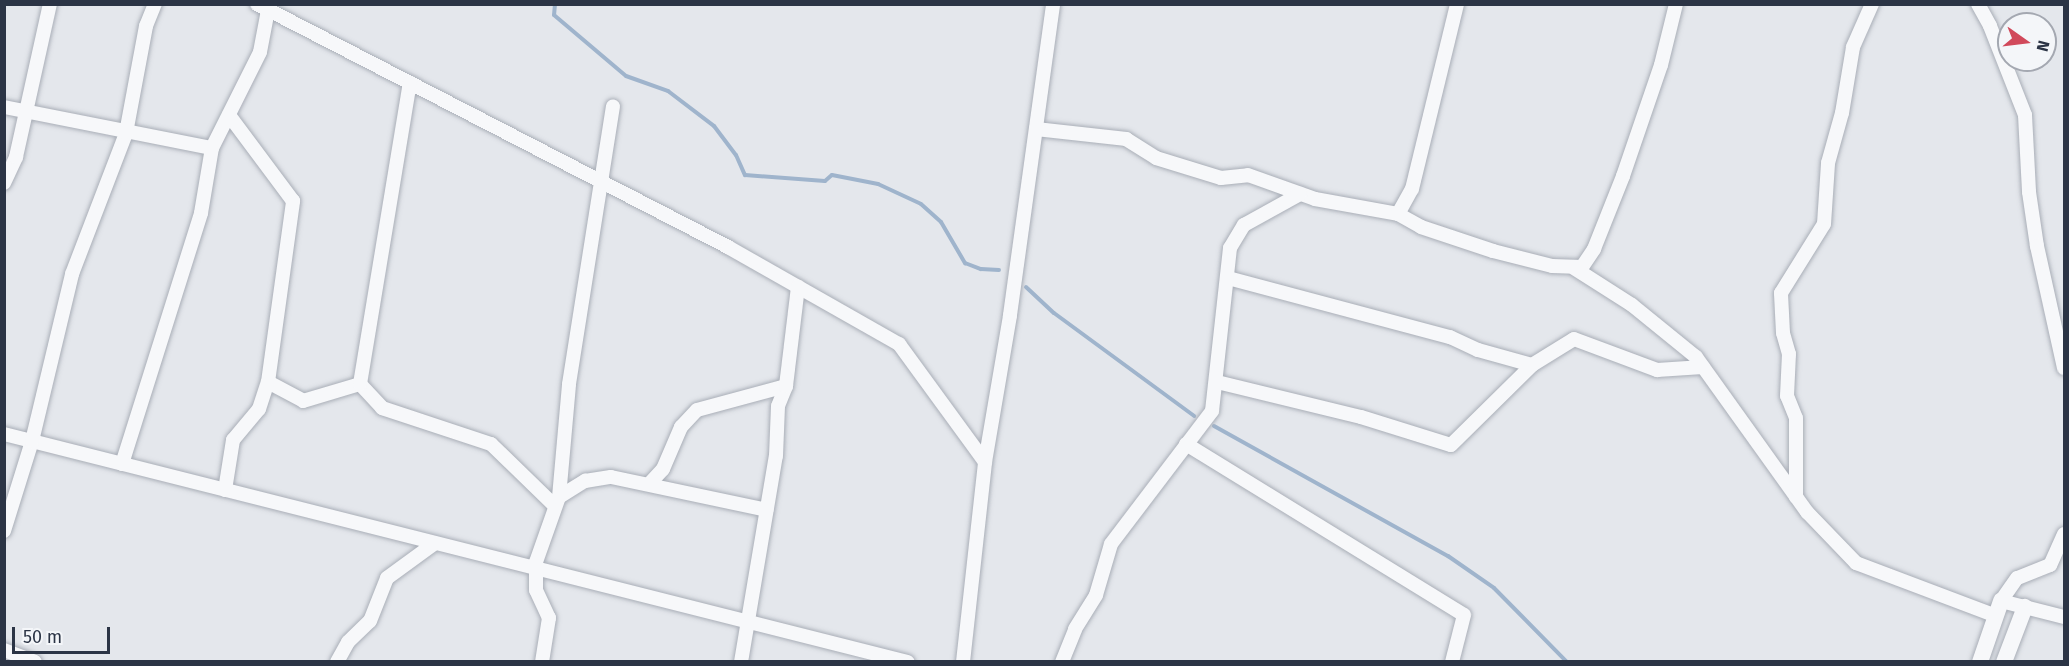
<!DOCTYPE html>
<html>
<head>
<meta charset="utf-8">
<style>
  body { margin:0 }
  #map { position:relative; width:2069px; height:666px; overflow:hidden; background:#e4e7ec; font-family:"Fira Sans",sans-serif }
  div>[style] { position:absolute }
  .stream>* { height:4px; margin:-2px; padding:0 2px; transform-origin:2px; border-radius:2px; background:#9fb4cc }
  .roads { filter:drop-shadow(0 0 2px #a9aeb7) drop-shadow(0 0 2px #a9aeb7) }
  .minor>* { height:14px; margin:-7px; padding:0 7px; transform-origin:7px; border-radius:7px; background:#f7f8fa }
  .tertiary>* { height:16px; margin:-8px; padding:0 8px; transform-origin:8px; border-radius:8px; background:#f7f8fa }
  span { translate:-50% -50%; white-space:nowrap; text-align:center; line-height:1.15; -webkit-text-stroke:4.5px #f4f6f9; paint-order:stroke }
  .frame { position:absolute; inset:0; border:6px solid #2b3445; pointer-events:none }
  .north { position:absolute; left:1997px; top:12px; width:60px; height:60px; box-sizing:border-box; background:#f4f6f9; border:2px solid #a4a8b1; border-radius:50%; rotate:104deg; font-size:16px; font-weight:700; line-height:24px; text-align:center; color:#2b3445 }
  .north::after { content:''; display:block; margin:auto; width:21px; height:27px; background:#d1495b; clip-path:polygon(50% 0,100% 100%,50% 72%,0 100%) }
  .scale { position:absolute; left:12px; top:627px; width:98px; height:27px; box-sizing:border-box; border:3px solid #2b3445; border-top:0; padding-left:8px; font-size:18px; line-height:21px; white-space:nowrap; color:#2b3445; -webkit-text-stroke:4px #f4f6f9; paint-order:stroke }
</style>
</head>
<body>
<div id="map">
  <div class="stream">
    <div style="left:555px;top:4px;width:11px;rotate:95deg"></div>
    <div style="left:554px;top:15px;width:94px;rotate:40.3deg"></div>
    <div style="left:626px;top:76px;width:45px;rotate:19.7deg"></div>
    <div style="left:668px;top:91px;width:58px;rotate:37.3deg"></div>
    <div style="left:714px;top:126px;width:36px;rotate:53deg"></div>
    <div style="left:736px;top:155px;width:22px;rotate:66deg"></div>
    <div style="left:745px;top:175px;width:80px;rotate:4.3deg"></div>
    <div style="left:825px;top:181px;width:9px;rotate:-41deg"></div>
    <div style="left:832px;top:175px;width:47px;rotate:11.1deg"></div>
    <div style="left:878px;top:184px;width:47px;rotate:24.9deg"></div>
    <div style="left:921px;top:204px;width:27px;rotate:42deg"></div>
    <div style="left:941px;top:222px;width:48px;rotate:59.7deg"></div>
    <div style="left:965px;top:263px;width:17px;rotate:21deg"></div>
    <div style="left:981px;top:269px;width:18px;rotate:3deg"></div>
    <div style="left:1026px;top:287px;width:38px;rotate:43deg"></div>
    <div style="left:1054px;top:313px;width:174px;rotate:36.3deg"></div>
    <div style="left:1214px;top:426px;width:268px;rotate:29.1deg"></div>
    <div style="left:1448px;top:556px;width:56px;rotate:34.8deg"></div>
    <div style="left:1494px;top:588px;width:104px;rotate:45.4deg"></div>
  </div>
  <div class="roads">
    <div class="minor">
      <div style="left:257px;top:4px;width:530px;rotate:27.29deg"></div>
      <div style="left:728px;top:247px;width:197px;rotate:29.6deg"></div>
      <div style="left:899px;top:344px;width:146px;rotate:53.9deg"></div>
      <div style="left:1978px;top:4px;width:25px;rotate:61deg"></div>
      <div style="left:1990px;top:26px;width:96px;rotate:68.5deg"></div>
      <div style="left:2025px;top:115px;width:77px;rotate:87deg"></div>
      <div style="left:2029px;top:192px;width:55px;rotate:81.6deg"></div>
      <div style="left:2037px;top:246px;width:125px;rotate:77.5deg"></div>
      <div style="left:4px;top:107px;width:212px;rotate:11.2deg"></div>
      <div style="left:1036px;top:129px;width:91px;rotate:6.3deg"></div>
      <div style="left:1126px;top:139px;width:36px;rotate:32deg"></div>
      <div style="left:1156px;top:158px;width:68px;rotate:17.1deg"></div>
      <div style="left:1221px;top:178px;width:27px;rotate:-6deg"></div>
      <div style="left:1248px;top:175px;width:71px;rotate:19.7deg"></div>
      <div style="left:1315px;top:199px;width:84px;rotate:10.2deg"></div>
      <div style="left:1398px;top:214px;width:26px;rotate:29deg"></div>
      <div style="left:1421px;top:227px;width:76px;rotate:18.4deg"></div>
      <div style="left:1493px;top:251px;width:61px;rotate:14.3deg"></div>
      <div style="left:1552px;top:266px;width:30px;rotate:2deg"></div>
      <div style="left:1582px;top:267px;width:22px;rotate:-56deg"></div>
      <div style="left:1594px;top:249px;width:79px;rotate:-68.3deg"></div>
      <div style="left:1623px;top:176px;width:117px;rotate:-71.1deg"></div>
      <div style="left:1661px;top:65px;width:63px;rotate:-76.2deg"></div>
      <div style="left:4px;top:183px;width:29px;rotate:-65deg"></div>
      <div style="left:16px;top:157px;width:157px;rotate:-77.5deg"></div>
      <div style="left:1398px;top:214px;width:29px;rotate:-61deg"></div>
      <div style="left:1412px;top:189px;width:190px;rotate:-76.3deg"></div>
      <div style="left:1574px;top:268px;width:69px;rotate:32.5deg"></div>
      <div style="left:1632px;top:305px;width:82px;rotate:39.1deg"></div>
      <div style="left:1696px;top:357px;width:191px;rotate:54.4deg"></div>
      <div style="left:1807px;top:512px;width:71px;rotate:46.1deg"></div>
      <div style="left:1856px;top:563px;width:150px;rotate:20.7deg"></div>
      <div style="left:1228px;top:278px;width:230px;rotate:14.9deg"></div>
      <div style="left:1450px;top:337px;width:31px;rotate:25deg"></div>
      <div style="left:1478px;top:350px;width:56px;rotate:15.5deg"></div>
      <div style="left:1532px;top:365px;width:49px;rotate:-31.8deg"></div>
      <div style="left:1574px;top:339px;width:89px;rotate:20.5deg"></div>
      <div style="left:1657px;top:370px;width:46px;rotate:-3.7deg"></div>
      <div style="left:268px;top:382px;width:40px;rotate:28deg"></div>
      <div style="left:303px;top:401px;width:59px;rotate:-16.6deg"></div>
      <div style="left:360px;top:384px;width:33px;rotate:47deg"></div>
      <div style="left:382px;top:408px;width:115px;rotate:18.3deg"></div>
      <div style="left:491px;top:444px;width:89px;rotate:44.1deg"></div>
      <div style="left:1217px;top:382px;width:148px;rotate:13.7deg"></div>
      <div style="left:1361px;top:417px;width:94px;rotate:17.3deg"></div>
      <div style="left:1451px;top:445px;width:114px;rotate:-44.6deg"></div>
      <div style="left:360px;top:384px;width:305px;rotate:-80.6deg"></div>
      <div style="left:4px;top:434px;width:932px;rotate:14.16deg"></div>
      <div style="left:1186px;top:444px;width:326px;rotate:31.6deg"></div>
      <div style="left:1464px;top:615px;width:49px;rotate:104.3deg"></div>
      <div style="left:122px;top:464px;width:263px;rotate:-72.5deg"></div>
      <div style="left:201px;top:213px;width:66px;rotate:-80.4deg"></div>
      <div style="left:212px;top:148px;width:107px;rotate:-63.4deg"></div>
      <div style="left:260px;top:52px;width:43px;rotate:-79.2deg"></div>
      <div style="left:650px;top:483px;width:19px;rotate:-47deg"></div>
      <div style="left:663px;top:469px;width:46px;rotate:-66.8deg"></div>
      <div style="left:681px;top:427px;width:23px;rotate:-47deg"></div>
      <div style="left:697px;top:410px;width:92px;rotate:-15.1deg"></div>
      <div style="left:225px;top:490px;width:51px;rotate:-80.9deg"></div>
      <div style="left:233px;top:440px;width:40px;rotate:-50deg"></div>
      <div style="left:259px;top:409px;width:28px;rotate:-72deg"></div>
      <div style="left:268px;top:382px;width:183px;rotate:-82.1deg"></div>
      <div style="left:293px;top:201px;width:107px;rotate:-126.7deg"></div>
      <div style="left:559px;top:497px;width:31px;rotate:-32deg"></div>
      <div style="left:585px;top:481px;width:26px;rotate:-9deg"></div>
      <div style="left:611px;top:477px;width:159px;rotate:11.9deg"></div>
      <div style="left:1796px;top:497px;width:79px;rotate:-90deg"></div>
      <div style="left:1796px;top:418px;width:24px;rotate:-112deg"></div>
      <div style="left:1787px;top:396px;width:42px;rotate:-87.3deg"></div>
      <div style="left:1789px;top:354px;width:22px;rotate:-106deg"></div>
      <div style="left:1783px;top:333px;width:40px;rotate:-92.9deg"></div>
      <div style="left:1781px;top:293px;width:81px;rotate:-58.1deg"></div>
      <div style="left:1824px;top:224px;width:61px;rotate:-86.2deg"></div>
      <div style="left:1828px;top:163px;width:52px;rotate:-74.4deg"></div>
      <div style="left:1842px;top:113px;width:67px;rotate:-80.5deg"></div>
      <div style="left:1853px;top:47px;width:47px;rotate:-66.2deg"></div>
      <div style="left:4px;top:531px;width:94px;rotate:-72.7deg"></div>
      <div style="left:32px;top:441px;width:172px;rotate:-76.5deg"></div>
      <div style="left:72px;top:274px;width:151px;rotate:-69deg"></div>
      <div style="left:126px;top:133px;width:109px;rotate:-79.4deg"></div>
      <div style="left:146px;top:26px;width:24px;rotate:-68deg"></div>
      <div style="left:2064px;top:534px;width:34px;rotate:114deg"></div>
      <div style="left:2050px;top:565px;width:35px;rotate:158deg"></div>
      <div style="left:2017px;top:578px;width:28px;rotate:125deg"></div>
      <div style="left:2001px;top:601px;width:65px;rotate:14.3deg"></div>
      <div style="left:4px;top:650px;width:33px;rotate:21deg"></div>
      <div style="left:337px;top:662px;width:23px;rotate:-61deg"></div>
      <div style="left:348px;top:642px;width:30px;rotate:-44deg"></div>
      <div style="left:370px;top:621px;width:46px;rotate:-68.4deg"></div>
      <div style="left:387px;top:578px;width:59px;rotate:-36.1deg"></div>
      <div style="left:542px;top:662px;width:45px;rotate:-81deg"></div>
      <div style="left:549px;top:618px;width:31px;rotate:-115deg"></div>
      <div style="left:536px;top:590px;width:28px;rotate:-90deg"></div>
      <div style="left:536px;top:562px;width:69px;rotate:-70.5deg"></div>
      <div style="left:559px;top:497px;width:113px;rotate:-84.9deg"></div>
      <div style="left:569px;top:384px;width:281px;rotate:-81deg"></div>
      <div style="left:741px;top:662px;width:209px;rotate:-80.4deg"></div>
      <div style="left:776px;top:456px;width:50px;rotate:-87.7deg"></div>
      <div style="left:778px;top:406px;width:22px;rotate:-68deg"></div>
      <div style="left:786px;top:386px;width:100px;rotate:-83.1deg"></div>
      <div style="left:963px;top:662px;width:201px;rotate:-83.7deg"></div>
      <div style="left:985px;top:462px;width:149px;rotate:-80.3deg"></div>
      <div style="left:1010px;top:315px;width:314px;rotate:-82.1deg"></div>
      <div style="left:1062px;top:662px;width:35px;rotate:-68deg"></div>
      <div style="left:1075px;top:629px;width:40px;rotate:-58deg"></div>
      <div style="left:1096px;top:595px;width:53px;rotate:-73.6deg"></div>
      <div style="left:1111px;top:544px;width:167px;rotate:-52.8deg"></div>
      <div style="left:1212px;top:411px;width:164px;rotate:-83.7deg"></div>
      <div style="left:1230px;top:248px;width:27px;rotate:-59deg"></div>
      <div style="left:1244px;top:225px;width:64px;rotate:-29deg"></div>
    </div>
    <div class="tertiary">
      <div style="left:1980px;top:662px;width:65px;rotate:-71deg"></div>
      <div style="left:2004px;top:662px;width:59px;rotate:-69.1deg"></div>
    </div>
  </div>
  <div class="frame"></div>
  <div class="north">N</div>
  <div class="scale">50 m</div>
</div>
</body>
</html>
